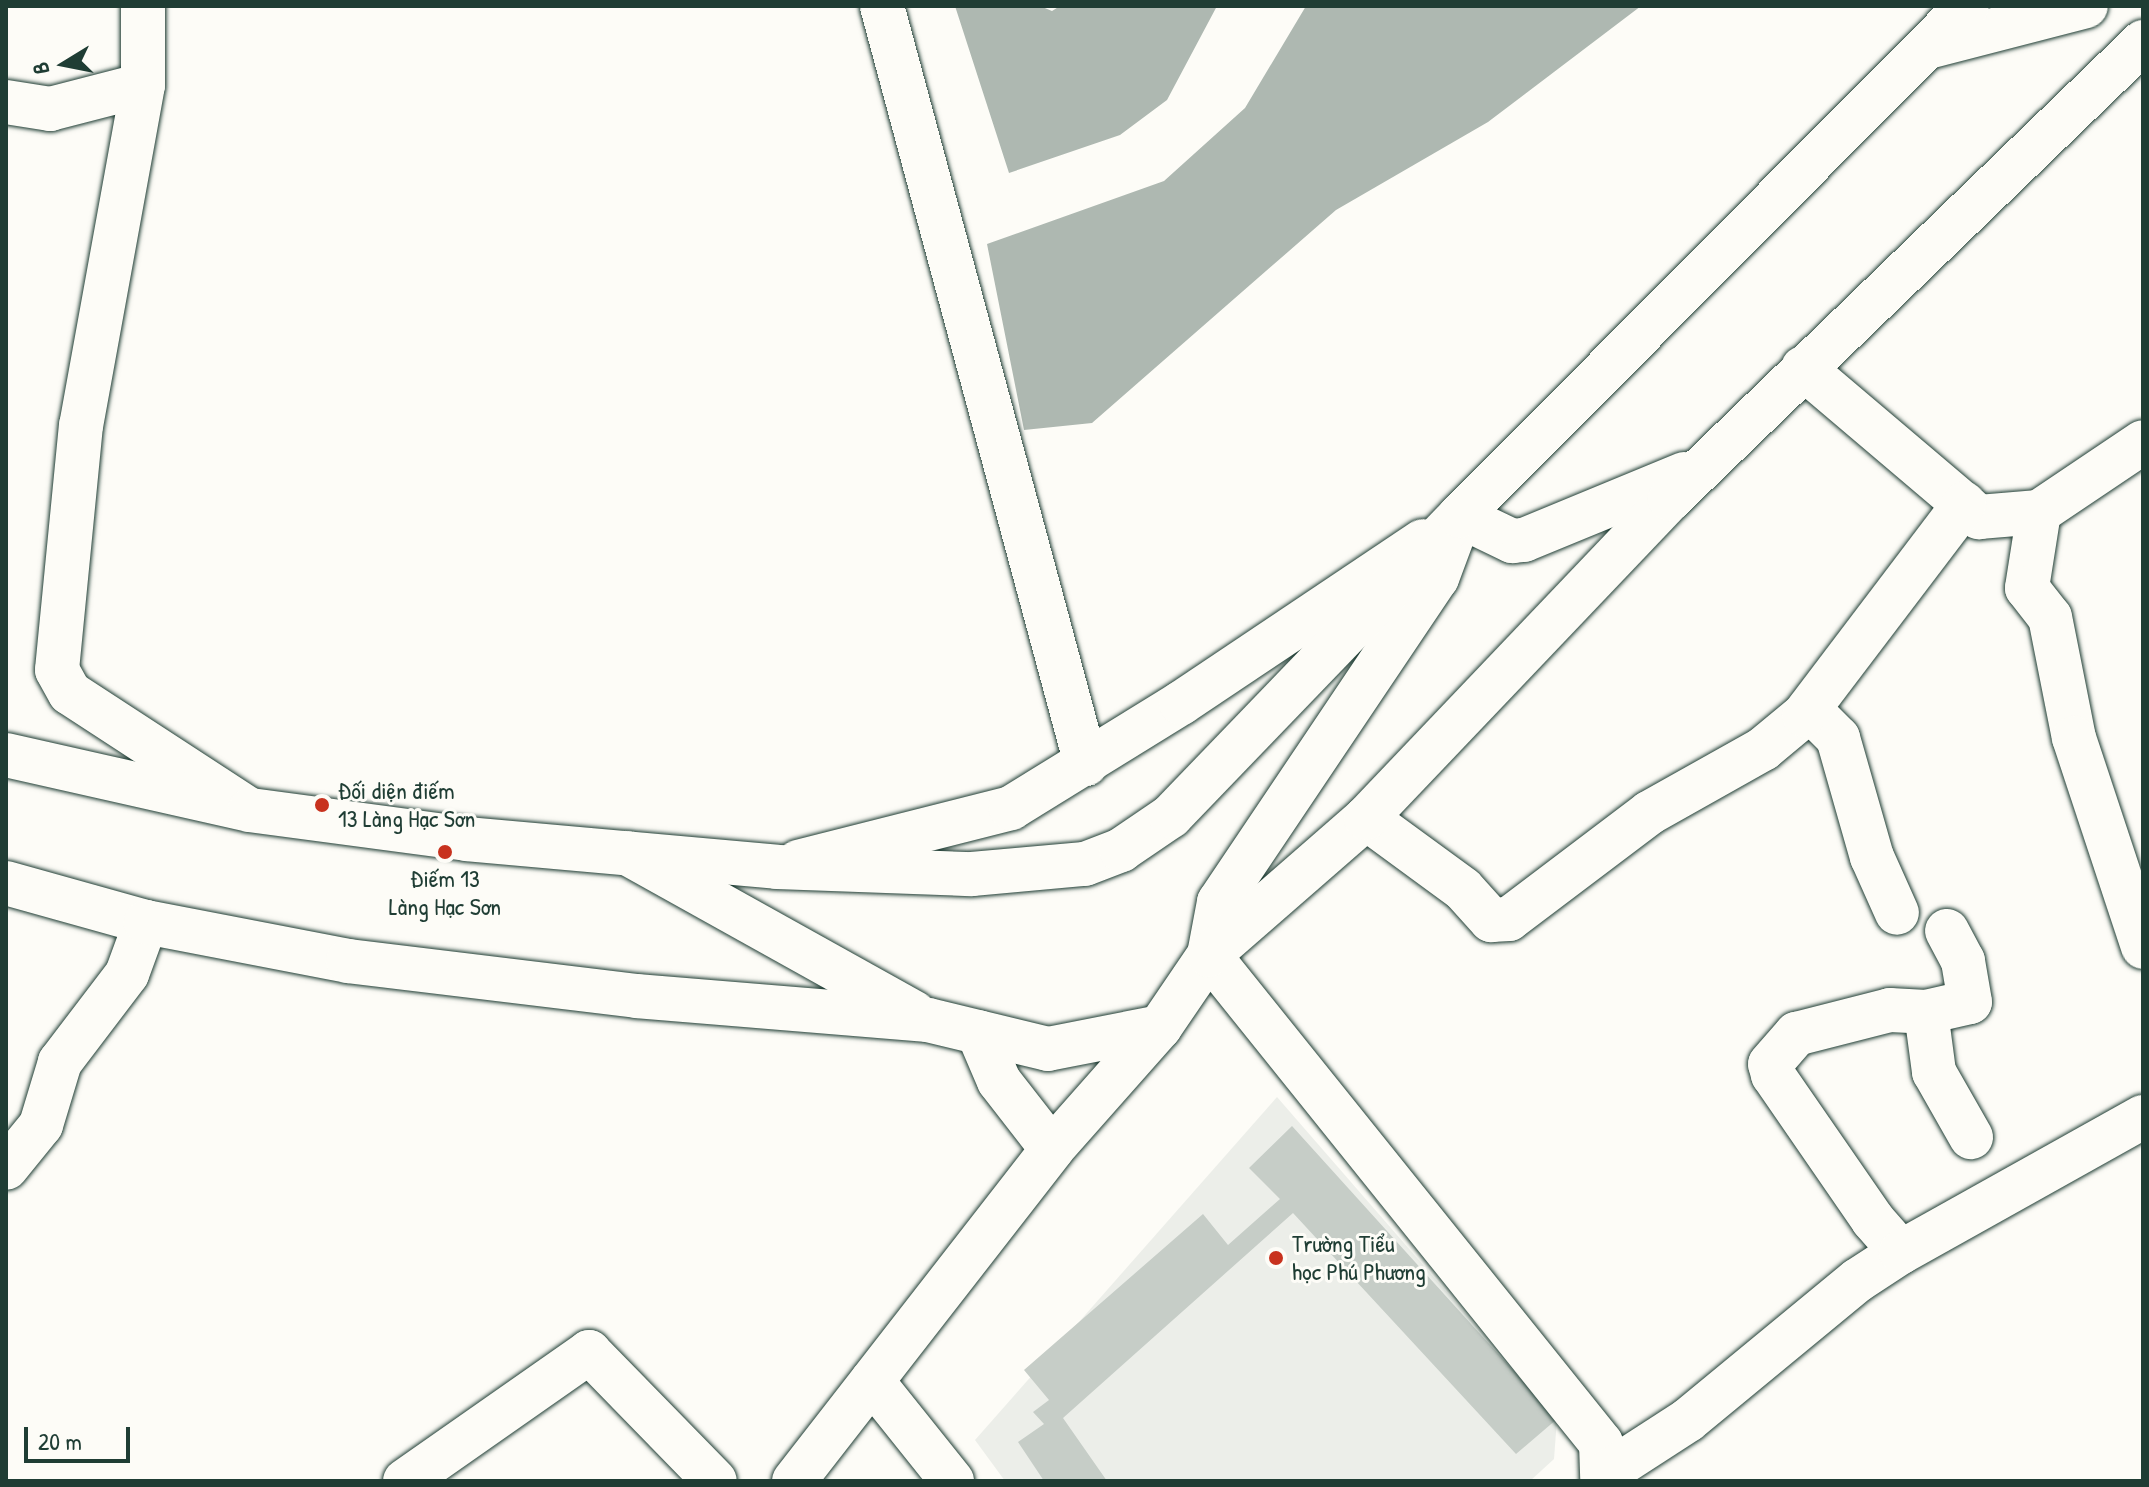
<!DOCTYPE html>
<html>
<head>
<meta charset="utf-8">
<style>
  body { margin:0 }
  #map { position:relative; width:2149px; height:1487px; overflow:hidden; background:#fdfcf7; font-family:"Patrick Hand",sans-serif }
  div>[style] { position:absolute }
  .built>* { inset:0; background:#eceee9 }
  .water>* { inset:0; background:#aeb8b1 }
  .building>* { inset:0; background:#c6cdc7 }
  .roads { filter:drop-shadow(0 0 2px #1f3d34) drop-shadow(0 0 2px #1f3d34) }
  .minor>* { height:44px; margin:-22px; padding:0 22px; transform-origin:22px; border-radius:22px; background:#fdfcf7 }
  .major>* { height:44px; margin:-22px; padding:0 22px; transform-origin:22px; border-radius:22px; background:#fdfcf7 }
  .dots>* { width:22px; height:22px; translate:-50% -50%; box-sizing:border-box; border:4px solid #fdfcf7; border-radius:50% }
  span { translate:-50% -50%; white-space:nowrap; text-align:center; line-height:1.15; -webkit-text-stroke:6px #fdfcf7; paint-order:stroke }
  .poi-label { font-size:24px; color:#1f3d34 }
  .left { translate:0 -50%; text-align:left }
  .frame { position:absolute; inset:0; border:8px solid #1f3d34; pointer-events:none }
  .north { position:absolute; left:24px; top:24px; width:80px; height:80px; -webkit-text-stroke:6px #fdfcf7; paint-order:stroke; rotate:260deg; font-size:22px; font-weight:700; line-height:32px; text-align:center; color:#1f3d34 }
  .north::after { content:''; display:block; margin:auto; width:28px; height:36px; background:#1f3d34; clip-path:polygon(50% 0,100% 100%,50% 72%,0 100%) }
  .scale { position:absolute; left:24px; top:1427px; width:106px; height:36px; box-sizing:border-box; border:4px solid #1f3d34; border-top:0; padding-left:10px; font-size:24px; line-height:28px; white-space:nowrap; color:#1f3d34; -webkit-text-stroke:6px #fdfcf7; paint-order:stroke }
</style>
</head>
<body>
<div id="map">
  <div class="built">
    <div style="clip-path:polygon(1277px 1097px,1557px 1419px,1554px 1459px,1530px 1481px,1005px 1481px,975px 1440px)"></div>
  </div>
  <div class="water">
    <div style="clip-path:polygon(955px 6px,1040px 6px,1052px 11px,1060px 6px,1217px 6px,1167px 100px,1120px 135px,1009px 173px)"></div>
    <div style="clip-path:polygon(1306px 6px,1641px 6px,1488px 122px,1336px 210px,1092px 423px,1024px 430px,987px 244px,1164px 181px,1245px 108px)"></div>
  </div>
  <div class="building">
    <div style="clip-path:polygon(1292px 1126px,1557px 1419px,1516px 1454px,1293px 1213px,1063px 1418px,1107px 1481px,1044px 1481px,1018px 1442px,1044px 1424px,1033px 1412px,1049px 1400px,1024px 1370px,1203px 1214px,1228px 1245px,1280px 1199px,1249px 1168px)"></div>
  </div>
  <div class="roads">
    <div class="minor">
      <div style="left:143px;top:6px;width:79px;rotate:90deg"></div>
      <div style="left:143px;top:85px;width:346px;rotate:100.3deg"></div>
      <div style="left:81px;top:425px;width:246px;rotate:95.6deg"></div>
      <div style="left:57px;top:670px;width:26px;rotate:61deg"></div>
      <div style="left:70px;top:693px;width:212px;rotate:33.1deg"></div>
      <div style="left:882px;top:6px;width:785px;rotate:74.94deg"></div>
      <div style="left:1928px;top:47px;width:163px;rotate:-14.5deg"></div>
      <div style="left:6px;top:102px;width:45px;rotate:9deg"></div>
      <div style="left:50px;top:109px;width:96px;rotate:-14.5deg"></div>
      <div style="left:1803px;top:368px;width:231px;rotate:40.3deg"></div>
      <div style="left:1979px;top:517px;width:60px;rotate:-4.8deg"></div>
      <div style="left:2039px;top:512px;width:125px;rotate:-33.9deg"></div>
      <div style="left:2039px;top:512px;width:77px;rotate:99deg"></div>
      <div style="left:2027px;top:588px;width:37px;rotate:52deg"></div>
      <div style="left:2050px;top:617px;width:123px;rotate:78.8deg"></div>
      <div style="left:2074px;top:738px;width:220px;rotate:71.7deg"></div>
      <div style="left:1809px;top:709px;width:41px;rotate:45deg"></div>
      <div style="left:1838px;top:738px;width:124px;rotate:74.1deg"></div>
      <div style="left:1872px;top:857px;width:61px;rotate:65.9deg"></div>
      <div style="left:1366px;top:818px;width:120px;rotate:36.2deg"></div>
      <div style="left:1463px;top:889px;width:42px;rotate:47.9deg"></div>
      <div style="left:1491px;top:920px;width:18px;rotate:-3deg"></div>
      <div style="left:1509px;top:919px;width:176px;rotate:-37.1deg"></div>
      <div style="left:1649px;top:813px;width:131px;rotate:-29.3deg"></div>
      <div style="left:1763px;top:749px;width:53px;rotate:-39.7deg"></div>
      <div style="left:1804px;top:715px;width:265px;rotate:-52.8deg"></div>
      <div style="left:627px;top:853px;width:329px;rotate:29.1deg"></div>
      <div style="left:798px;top:862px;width:220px;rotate:-14.2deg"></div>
      <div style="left:1011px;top:808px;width:200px;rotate:-31.7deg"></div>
      <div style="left:1181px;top:703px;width:291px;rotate:-33.8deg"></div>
      <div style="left:6px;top:883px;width:145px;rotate:15.6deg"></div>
      <div style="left:146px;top:922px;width:55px;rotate:110.1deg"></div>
      <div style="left:127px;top:974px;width:111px;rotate:127.3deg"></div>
      <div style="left:60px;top:1062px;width:66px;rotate:106.8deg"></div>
      <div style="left:41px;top:1125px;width:55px;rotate:129.1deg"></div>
      <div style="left:146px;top:922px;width:206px;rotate:10.9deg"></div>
      <div style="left:348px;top:961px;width:290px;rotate:6.9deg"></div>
      <div style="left:636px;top:996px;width:293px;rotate:4.7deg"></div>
      <div style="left:928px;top:1020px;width:123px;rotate:13.6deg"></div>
      <div style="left:1048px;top:1049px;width:114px;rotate:-11.1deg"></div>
      <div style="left:1209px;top:955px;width:54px;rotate:-79.3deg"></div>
      <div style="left:1219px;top:902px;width:391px;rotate:-56.1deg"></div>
      <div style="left:1437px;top:578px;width:66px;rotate:-69.6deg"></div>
      <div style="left:1460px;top:516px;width:58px;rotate:25.7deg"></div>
      <div style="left:1512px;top:541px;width:12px;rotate:-5deg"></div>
      <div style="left:1524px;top:540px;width:173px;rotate:-22.4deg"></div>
      <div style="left:1209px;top:955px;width:626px;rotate:51.23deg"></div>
      <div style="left:1601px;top:1443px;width:38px;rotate:88deg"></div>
      <div style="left:1926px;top:1012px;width:61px;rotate:82.4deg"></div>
      <div style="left:1934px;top:1072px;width:75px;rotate:60.4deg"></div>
      <div style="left:978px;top:1032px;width:53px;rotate:66.8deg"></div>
      <div style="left:999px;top:1081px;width:86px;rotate:52.1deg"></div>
      <div style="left:1901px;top:1252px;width:43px;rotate:-131.2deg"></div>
      <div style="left:1873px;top:1220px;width:176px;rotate:-124.6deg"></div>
      <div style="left:1773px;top:1075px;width:11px;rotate:-105deg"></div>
      <div style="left:1770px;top:1064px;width:40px;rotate:-49deg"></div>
      <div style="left:1796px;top:1034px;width:97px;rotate:-14.3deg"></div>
      <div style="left:1890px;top:1010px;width:36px;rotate:3deg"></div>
      <div style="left:1926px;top:1012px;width:45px;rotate:-12.8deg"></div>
      <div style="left:1970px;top:1002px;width:42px;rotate:-99.7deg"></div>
      <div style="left:1963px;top:961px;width:34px;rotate:-118deg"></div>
      <div style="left:872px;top:1381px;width:128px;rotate:51.3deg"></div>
      <div style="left:1603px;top:1475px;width:101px;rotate:-32.9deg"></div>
      <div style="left:1688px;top:1420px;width:220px;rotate:-39.5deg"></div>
      <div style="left:1858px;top:1280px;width:51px;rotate:-33.1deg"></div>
      <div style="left:1901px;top:1252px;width:277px;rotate:-29.2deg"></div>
      <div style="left:405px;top:1481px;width:225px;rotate:-35deg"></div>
      <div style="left:589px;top:1352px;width:180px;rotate:45.7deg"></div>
      <div style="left:794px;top:1481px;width:420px;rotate:-52.1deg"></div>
      <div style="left:1052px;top:1149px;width:163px;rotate:-48.5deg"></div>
      <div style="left:1160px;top:1027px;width:87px;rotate:-55.8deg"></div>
      <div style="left:1209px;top:955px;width:208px;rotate:-41.1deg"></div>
      <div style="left:1366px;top:818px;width:441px;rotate:-46.4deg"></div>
      <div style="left:1670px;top:499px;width:658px;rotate:-44.01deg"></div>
    </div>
    <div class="major">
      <div style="left:6px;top:755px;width:250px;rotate:12.7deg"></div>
      <div style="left:250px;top:810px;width:218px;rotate:7.6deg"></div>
      <div style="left:466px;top:839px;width:312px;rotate:5.1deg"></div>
      <div style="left:777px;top:867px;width:195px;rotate:2.1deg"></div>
      <div style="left:972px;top:874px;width:113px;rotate:-5.1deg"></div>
      <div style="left:1085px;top:864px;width:39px;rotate:-21deg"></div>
      <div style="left:1121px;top:850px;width:60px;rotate:-34.2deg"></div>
      <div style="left:1171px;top:816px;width:417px;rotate:-46.1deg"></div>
      <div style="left:1460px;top:516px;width:719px;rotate:-45.17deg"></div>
    </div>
  </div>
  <div class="dots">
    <div style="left:322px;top:805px;background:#c8321e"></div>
    <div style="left:445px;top:852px;background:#c8321e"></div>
    <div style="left:1276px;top:1258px;background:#c8321e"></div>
  </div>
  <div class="poi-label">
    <span class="left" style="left:338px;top:805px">Đối diện điếm<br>13 Làng Hạc Sơn</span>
    <span style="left:445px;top:893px">Điếm 13<br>Làng Hạc Sơn</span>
    <span class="left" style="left:1292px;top:1258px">Trường Tiểu<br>học Phú Phương</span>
  </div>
  <div class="frame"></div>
  <div class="north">B</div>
  <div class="scale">20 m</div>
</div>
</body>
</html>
